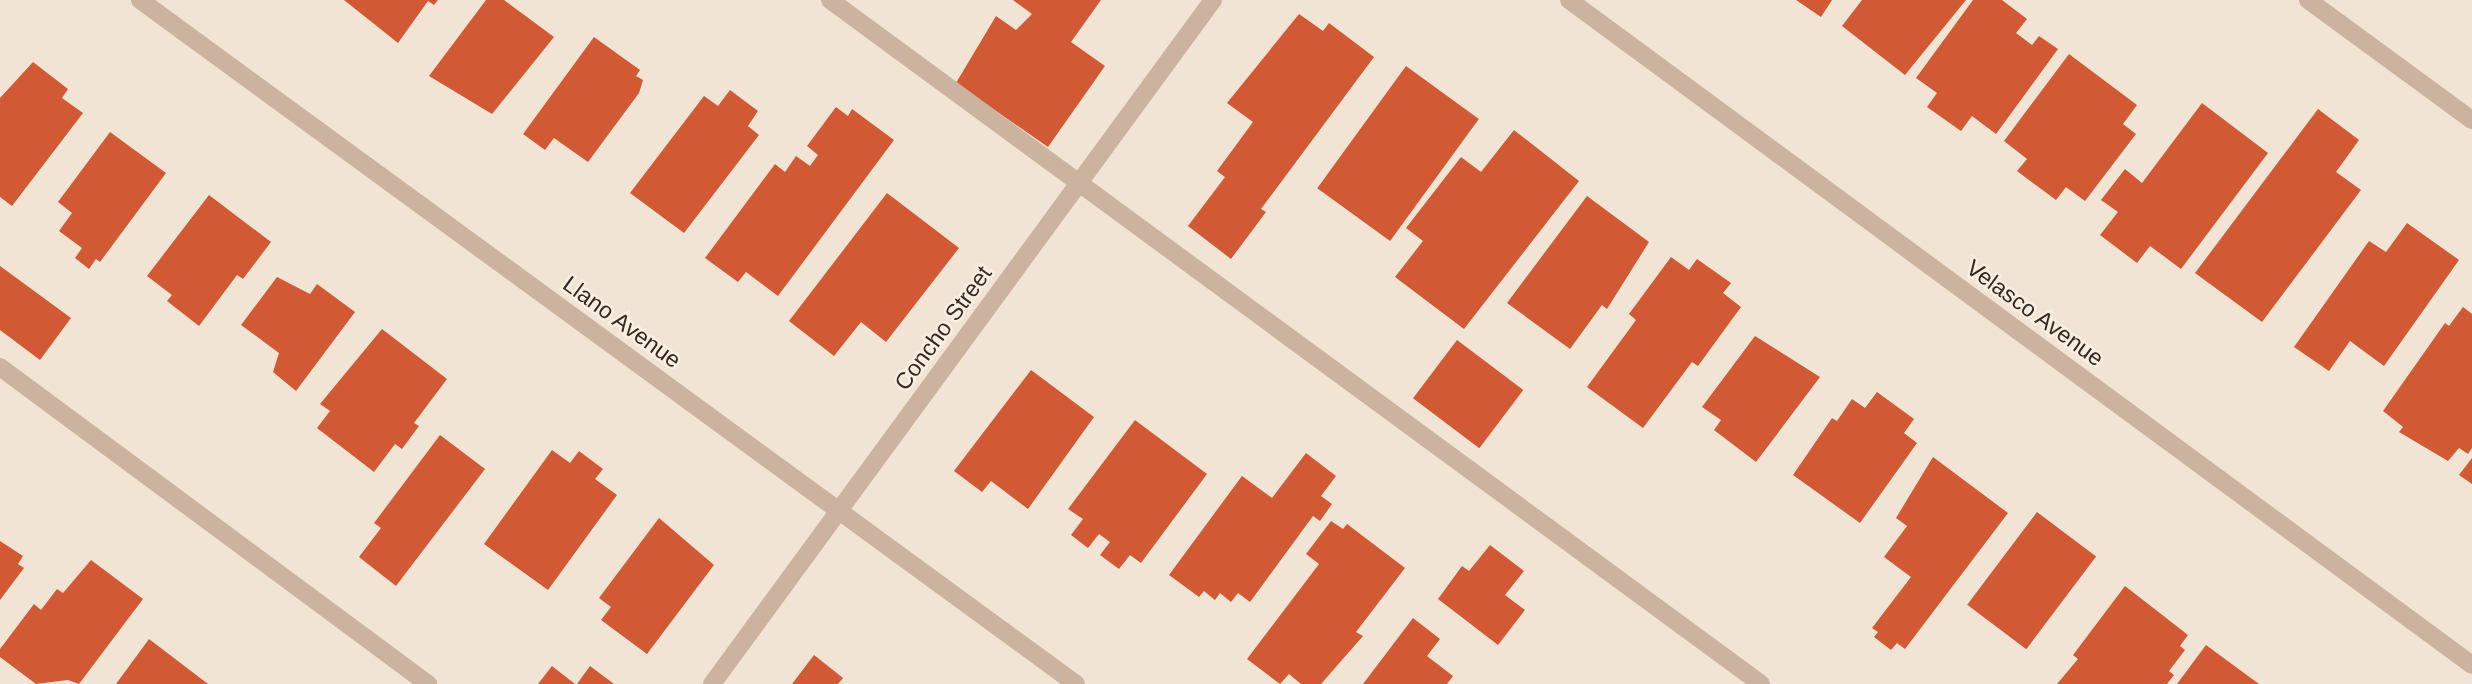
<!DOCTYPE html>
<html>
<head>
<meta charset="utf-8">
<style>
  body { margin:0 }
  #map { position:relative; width:2472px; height:684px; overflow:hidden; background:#f2e4d4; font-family:Arial,sans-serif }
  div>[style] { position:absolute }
  .building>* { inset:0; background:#d15933; transform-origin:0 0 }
  .service>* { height:18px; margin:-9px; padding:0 9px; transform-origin:9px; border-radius:9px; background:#cbb39f }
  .minor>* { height:18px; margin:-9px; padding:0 9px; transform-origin:9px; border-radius:9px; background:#cbb39f }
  span { translate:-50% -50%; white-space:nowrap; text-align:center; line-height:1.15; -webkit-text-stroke:5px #faeee0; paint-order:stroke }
  .street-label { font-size:23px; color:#342823 }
</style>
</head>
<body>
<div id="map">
  <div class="building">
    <div style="clip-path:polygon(344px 0,438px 0,434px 5px,428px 1px,398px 43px)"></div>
    <div style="clip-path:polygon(486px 0,504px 0,554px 37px,492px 114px,429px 76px)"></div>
    <div style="clip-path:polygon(1013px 0,1101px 0,1071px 42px,1105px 66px,1048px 147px,956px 83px,996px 16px,1016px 30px,1032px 14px)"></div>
    <div style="clip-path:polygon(1796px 0,1832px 0,1821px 17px)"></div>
    <div style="clip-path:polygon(1862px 0,1966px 0,1905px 75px,1842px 26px)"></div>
    <div style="clip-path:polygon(1973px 0,2002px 0,2027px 19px,2016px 33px,2032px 45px,2039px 36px,2058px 49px,1996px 134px,1972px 116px,1961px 131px,1927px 107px,1937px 93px,1916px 78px)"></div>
    <div style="clip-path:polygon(1299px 14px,1323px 31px,1329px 23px,1374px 57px,1261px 209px,1266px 212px,1231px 259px,1188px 226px,1225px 177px,1217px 171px,1253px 122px,1227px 103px)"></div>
    <div style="clip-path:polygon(594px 37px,640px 70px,636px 76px,643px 80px,639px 93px,588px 162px,554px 138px,545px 150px,523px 134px)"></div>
    <div style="clip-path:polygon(2069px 54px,2137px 105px,2123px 124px,2136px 134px,2085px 201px,2066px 187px,2056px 200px,2017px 171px,2027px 159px,2004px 141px)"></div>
    <div style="clip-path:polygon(33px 62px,68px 89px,62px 98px,83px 113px,12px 206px,0 197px,0 98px)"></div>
    <div style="left:1406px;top:66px;width:90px;height:151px;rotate:36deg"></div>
    <div style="clip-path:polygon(730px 90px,758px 111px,748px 126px,759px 135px,684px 233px,630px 193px,704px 96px,718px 106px)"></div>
    <div style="clip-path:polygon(2202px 103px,2268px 153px,2181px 269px,2150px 246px,2137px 263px,2100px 235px,2118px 212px,2101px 200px,2125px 169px,2142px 183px)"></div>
    <div style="clip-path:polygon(836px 107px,848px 116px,852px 109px,894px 140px,778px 296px,746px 272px,738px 282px,705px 258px,775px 164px,785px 172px,796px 156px,810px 166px,818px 155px,807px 146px)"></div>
    <div style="clip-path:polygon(2318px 109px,2359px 140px,2336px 172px,2361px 190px,2262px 322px,2195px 273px)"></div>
    <div style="clip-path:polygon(1514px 130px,1579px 181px,1464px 329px,1395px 277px,1423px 241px,1406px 228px,1461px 157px,1481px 172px)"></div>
    <div style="clip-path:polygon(110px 132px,166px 173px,100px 262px,96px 259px,89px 269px,75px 258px,82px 248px,59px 231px,72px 213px,58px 202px)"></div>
    <div style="clip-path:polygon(887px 193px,959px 248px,886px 342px,861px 322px,834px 356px,789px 321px)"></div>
    <div style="clip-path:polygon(209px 195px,271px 242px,243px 279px,237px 275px,199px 326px,167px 301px,172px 295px,147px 276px)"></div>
    <div style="clip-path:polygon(1587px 196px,1649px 242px,1607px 309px,1602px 305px,1570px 349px,1507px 303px)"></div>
    <div style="clip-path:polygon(2407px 223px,2459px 260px,2384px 366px,2350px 341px,2329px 371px,2294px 347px,2369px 241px,2386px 252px)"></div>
    <div style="clip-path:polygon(1671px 257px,1689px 270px,1697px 259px,1731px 283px,1723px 293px,1741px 307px,1698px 366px,1692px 362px,1643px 428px,1587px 387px,1636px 320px,1629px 314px)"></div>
    <div style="clip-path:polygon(0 266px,71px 318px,40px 360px,0 330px)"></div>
    <div style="clip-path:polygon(277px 277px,310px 294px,317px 284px,355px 312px,296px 391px,273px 372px,279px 353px,241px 325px)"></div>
    <div style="clip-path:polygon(2463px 307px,2472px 314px,2472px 448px,2468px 454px,2459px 448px,2448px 461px,2399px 432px,2403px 427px,2383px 411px,2445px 323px,2449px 326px)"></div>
    <div style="clip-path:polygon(382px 329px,447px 379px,414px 423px,419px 426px,402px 449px,395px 444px,374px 472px,317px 428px,330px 411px,320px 404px)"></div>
    <div style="clip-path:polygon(1755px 336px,1820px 377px,1756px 462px,1714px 430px,1721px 420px,1702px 407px)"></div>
    <div style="left:1457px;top:340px;width:83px;height:73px;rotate:37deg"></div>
    <div style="clip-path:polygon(1031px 370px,1094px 417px,1028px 509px,991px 481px,982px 492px,954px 471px)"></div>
    <div style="clip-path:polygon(1877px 392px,1914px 419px,1904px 433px,1917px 443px,1860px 523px,1793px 475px,1832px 418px,1837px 421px,1852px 399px,1865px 408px)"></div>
    <div style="clip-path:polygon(1135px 420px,1207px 474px,1141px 563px,1130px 555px,1119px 569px,1100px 555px,1110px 542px,1099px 534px,1088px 548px,1071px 535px,1083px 519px,1068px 509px)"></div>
    <div style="clip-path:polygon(440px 435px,485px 469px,396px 586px,359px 557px,381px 528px,374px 523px)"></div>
    <div style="clip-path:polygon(552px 450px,570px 463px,579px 451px,603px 469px,595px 479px,617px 495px,548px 590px,484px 544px)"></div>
    <div style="clip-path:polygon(1306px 453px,1336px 476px,1321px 496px,1332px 504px,1320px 521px,1313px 516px,1250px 602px,1238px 593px,1231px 602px,1220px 593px,1215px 600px,1204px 591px,1199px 597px,1169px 575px,1242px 476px,1272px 498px)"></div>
    <div style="clip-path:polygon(1933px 457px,2008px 513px,1905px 649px,1897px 643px,1891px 650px,1874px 637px,1878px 632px,1872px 628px,1911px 577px,1884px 557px,1907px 526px,1896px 518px)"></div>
    <div style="clip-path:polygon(2472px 458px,2472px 484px,2459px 475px)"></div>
    <div style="left:2037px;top:512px;width:74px;height:116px;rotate:37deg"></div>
    <div style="clip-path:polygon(659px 518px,714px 565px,647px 654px,601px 620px,611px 607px,599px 598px)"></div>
    <div style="clip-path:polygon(1331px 521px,1343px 529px,1347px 524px,1405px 568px,1356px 632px,1363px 636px,1321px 684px,1301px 684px,1289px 674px,1280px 684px,1247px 659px,1319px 564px,1306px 554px)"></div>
    <div style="clip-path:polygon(0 541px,23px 556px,18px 564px,24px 568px,0 600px)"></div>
    <div style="clip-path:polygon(1490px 545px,1524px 571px,1505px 595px,1525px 610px,1498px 645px,1438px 599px,1462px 566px,1469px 571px)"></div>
    <div style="clip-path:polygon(91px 560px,143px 599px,79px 684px,68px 680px,36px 684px,0 657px,0 649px,34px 604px,41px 610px,57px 589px,63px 593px)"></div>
    <div style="clip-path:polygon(2125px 586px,2188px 635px,2180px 646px,2185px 650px,2169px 671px,2174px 675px,2167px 684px,2057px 684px,2078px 659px,2073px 655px)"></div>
    <div style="clip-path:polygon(1413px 618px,1440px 639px,1427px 656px,1453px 676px,1447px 684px,1363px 684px)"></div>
    <div style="clip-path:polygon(149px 639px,208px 684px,116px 684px)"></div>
    <div style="clip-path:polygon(2206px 645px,2259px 684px,2177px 684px)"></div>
    <div style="clip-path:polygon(814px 655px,843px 678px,838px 684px,792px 684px)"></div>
    <div style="clip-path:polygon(552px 666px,575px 684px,538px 684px)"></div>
    <div style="clip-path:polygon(590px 666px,614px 684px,577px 684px)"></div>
  </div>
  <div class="service">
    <div style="left:830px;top:0;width:1155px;rotate:36.3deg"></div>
    <div style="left:2308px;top:0;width:203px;rotate:36.2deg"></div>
    <div style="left:0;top:367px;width:533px;rotate:36.53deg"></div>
  </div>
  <div class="minor">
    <div style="left:140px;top:0;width:1159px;rotate:36.16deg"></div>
    <div style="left:1569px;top:0;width:1121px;rotate:36.37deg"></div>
    <div style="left:712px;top:684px;width:848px;rotate:-53.78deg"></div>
  </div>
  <div class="street-label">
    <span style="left:2035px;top:313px;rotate:36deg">Velasco Avenue</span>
    <span style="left:622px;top:322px;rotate:36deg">Llano Avenue</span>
    <span style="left:943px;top:328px;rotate:-54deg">Concho Street</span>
  </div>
</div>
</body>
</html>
